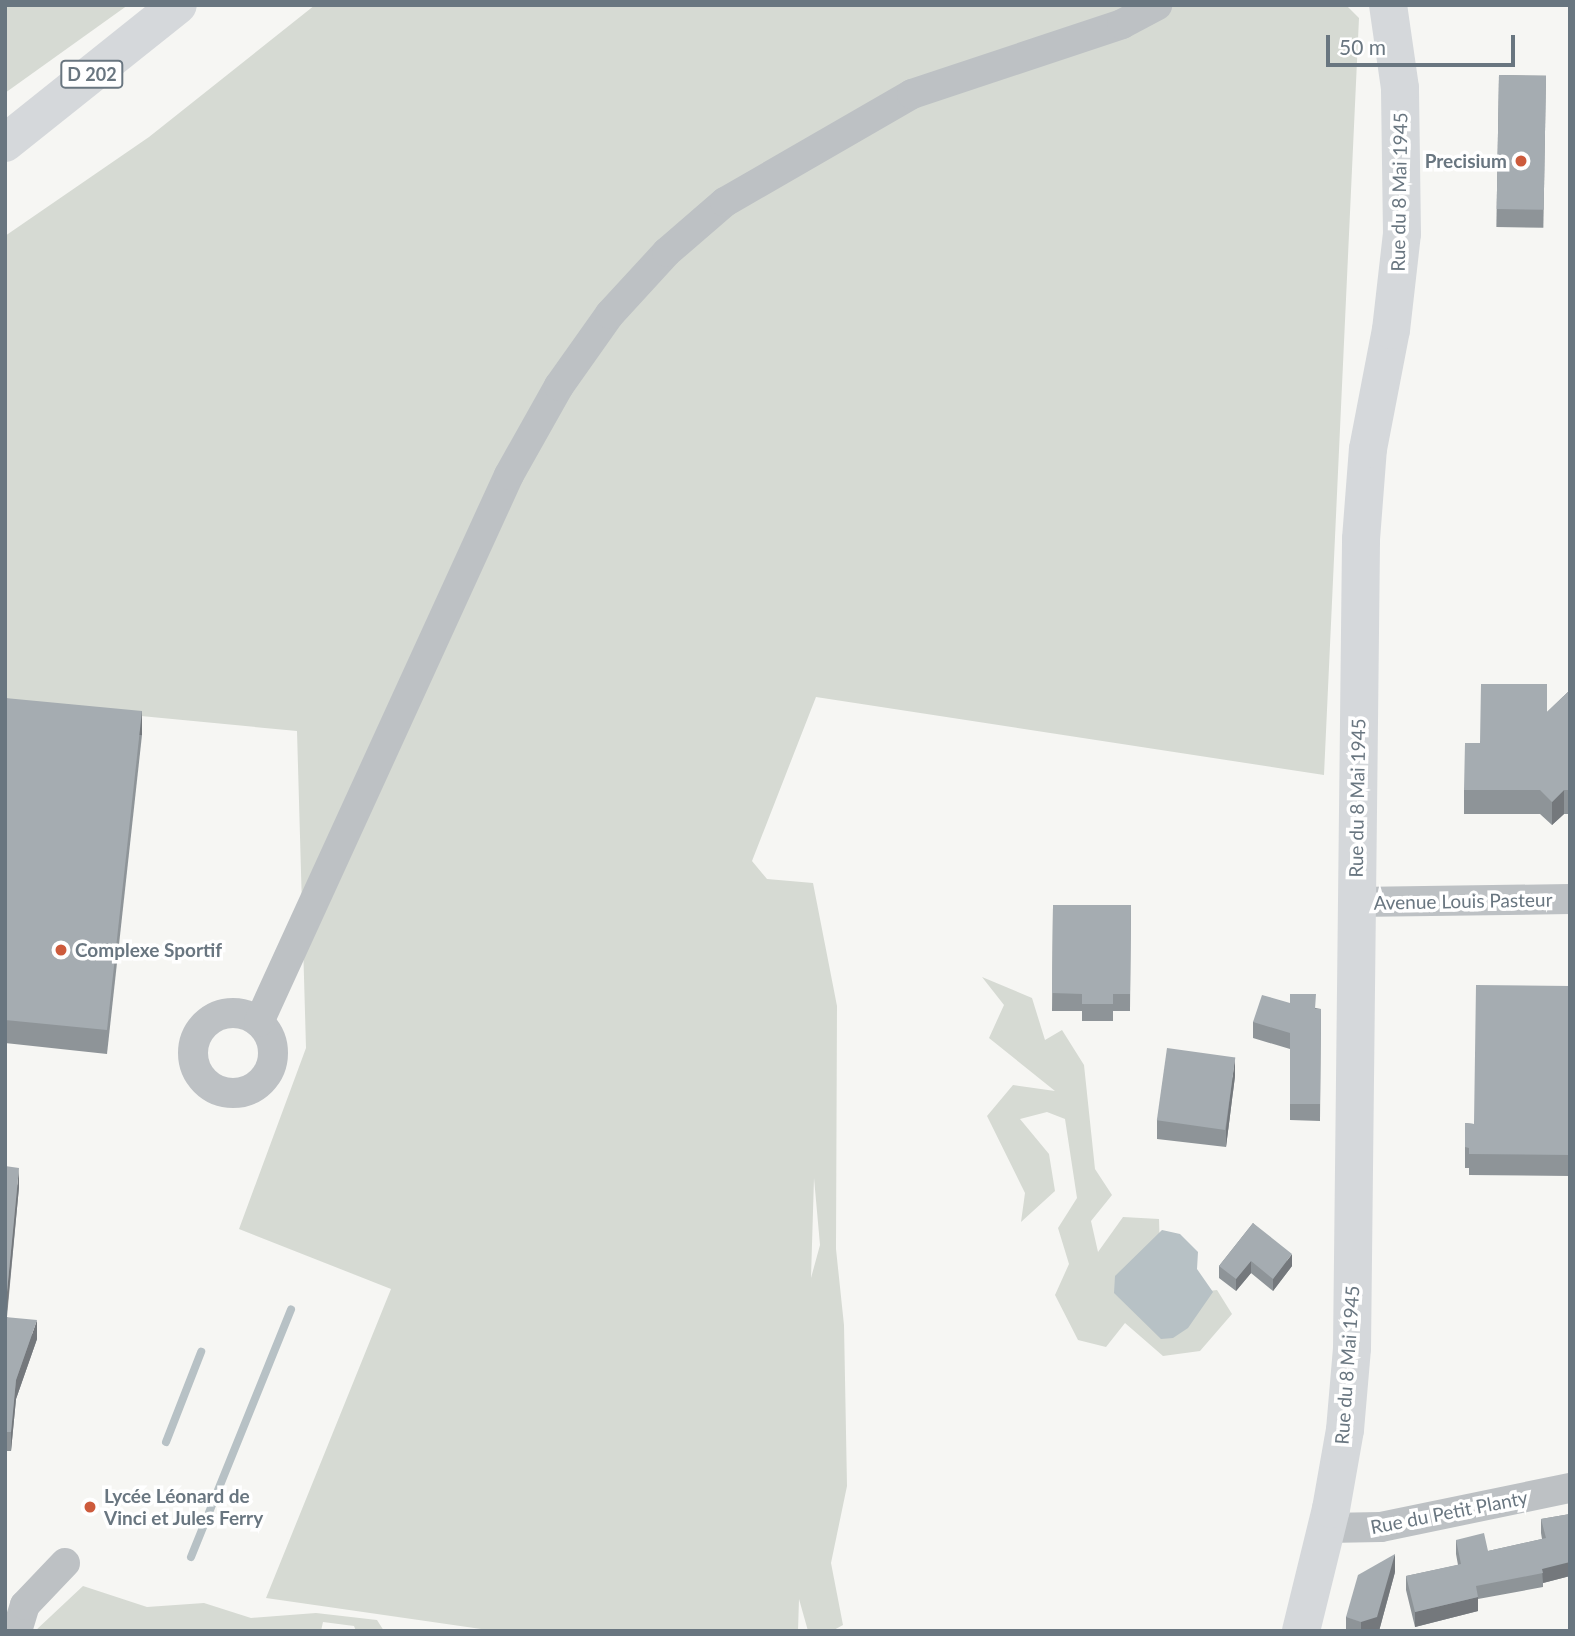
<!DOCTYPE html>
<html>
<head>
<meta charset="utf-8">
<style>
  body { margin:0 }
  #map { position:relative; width:1575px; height:1636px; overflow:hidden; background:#f6f6f3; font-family:Lato,sans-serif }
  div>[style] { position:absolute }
  .green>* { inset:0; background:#d6dad3 }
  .water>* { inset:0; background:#b7c1c5 }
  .stream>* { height:8px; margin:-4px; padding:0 4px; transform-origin:4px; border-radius:4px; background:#b7c1c5 }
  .minor>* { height:30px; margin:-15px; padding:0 15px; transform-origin:15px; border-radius:15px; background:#bdc1c4 }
  .minor>.ring { margin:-15px; padding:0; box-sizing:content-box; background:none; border:30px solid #bdc1c4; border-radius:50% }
  .major>* { height:38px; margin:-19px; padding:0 19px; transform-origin:19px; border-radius:19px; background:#d5d8db }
  .wall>* { inset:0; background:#8e9498; transform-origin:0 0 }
  .shaded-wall>* { inset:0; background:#74787c; transform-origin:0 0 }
  .building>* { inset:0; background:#a5acb1; transform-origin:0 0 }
  .dots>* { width:19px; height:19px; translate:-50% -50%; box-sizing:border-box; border:4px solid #fff; border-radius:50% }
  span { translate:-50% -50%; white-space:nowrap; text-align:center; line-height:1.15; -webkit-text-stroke:7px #fff; paint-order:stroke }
  .shield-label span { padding:2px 5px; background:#fff; border:2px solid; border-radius:5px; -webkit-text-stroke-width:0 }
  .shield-label { font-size:18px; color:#697680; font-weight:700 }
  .poi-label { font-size:19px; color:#697680; font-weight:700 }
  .right { translate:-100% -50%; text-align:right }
  .left { translate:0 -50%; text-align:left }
  .street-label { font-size:19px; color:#697680 }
  .frame { position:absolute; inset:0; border:7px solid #697680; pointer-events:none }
  .scale { position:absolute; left:1326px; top:35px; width:189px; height:32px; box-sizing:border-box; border:4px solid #697680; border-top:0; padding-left:9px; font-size:21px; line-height:24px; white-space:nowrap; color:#697680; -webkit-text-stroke:5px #fff; paint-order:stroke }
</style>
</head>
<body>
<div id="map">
  <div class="green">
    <div style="clip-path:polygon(5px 5px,128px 5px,5px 93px)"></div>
    <div style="clip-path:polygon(evenodd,315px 5px,1346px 5px,1359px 18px,1324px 775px,816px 697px,752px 861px,767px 879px,813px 883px,837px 1006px,836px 1249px,844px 1325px,847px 1486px,831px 1563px,843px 1625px,832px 1631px,808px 1631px,799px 1599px,798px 1631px,495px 1631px,266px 1598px,391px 1289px,239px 1229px,306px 1048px,297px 731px,5px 703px,5px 236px,149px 137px,315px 5px,814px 1178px,820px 1245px,811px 1278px,814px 1178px)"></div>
    <div style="clip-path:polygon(982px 977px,1032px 998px,1045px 1040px,1062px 1030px,1084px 1065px,1095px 1169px,1112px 1195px,1091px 1221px,1098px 1252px,1123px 1217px,1159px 1219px,1160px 1254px,1191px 1293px,1217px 1290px,1232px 1314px,1200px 1351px,1163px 1356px,1125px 1323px,1106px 1347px,1078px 1340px,1055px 1295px,1069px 1264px,1058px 1228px,1077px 1198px,1065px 1119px,1047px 1112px,1020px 1119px,1049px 1154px,1055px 1191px,1021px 1222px,1025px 1193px,987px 1116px,1013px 1085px,1055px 1091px,989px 1038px,1004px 1005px)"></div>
    <div style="clip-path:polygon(83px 1586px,147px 1607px,204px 1603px,251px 1618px,316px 1613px,377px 1620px,384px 1631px,356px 1631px,354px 1626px,323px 1622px,321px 1631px,35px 1631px)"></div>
  </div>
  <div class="water">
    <div style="clip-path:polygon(1162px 1230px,1180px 1234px,1198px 1252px,1197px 1269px,1213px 1292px,1188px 1328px,1173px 1338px,1161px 1339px,1114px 1293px,1115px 1276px)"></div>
  </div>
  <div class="stream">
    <div style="left:166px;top:1442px;width:97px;rotate:-68.7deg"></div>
    <div style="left:191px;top:1557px;width:267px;rotate:-68deg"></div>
  </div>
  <div class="minor">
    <div style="left:1356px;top:902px;width:214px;rotate:-0.8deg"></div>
    <div class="ring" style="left:193px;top:1013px;width:50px;height:50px"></div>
    <div style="left:259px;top:1022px;width:601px;rotate:-65.44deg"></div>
    <div style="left:509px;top:475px;width:102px;rotate:-60.7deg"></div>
    <div style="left:559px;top:386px;width:88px;rotate:-54.7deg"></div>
    <div style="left:610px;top:314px;width:84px;rotate:-47.4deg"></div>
    <div style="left:667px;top:252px;width:77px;rotate:-40.8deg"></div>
    <div style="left:725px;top:202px;width:216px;rotate:-30deg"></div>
    <div style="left:912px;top:94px;width:221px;rotate:-18.4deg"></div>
    <div style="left:1122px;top:24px;width:40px;rotate:-28deg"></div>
    <div style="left:1327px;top:1528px;width:54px;rotate:-1.1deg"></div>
    <div style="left:1381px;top:1527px;width:193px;rotate:-11.7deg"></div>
    <div style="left:17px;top:1631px;width:27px;rotate:-73deg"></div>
    <div style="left:25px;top:1605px;width:58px;rotate:-46.4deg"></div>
  </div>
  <div class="major">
    <div style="left:5px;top:143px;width:221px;rotate:-38.6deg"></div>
    <div style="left:1301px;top:1631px;width:126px;rotate:-76.2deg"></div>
    <div style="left:1331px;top:1509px;width:80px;rotate:-80deg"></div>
    <div style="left:1345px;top:1430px;width:82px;rotate:-85.1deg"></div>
    <div style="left:1352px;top:1348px;width:809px;rotate:-89.36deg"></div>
    <div style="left:1361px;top:539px;width:90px;rotate:-85.6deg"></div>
    <div style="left:1368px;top:449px;width:121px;rotate:-79.1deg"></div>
    <div style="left:1391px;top:330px;width:97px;rotate:-83.5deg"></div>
    <div style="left:1402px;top:234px;width:146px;rotate:-90.8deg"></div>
    <div style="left:1400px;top:88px;width:84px;rotate:-98.2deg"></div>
  </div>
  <div class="wall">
    <div style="left:1499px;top:75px;width:47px;height:152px;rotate:1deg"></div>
    <div style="clip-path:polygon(1570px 690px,1570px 814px,1564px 814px,1552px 825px,1540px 814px,1464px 814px,1464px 790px,1480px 743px,1547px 712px)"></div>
    <div style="clip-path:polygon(5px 698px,142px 735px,107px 1054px,5px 1043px)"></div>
    <div style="clip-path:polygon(1053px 905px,1131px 905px,1130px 1011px,1113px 1011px,1113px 1021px,1082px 1021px,1082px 1011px,1052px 1011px)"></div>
    <div style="clip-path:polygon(1570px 986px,1570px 1176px,1469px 1175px,1469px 1168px,1465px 1168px,1465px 1123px,1474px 1124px)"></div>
    <div style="clip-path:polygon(1290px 1003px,1321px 1009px,1320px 1121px,1290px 1120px,1290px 1049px,1253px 1038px,1253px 1022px)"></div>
    <div style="clip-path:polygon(1235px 1076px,1226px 1147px,1157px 1139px,1157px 1120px)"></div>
    <div style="clip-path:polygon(5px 1166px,19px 1187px,7px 1317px,37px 1339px,16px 1399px,11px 1451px,5px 1451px)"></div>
    <div style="clip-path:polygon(1253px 1223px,1292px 1266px,1273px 1291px,1251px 1273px,1236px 1291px,1219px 1278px,1219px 1266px)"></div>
    <div style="clip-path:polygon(1570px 1514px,1570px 1576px,1543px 1583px,1543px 1587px,1478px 1599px,1478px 1611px,1415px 1627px,1406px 1590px,1406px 1576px,1458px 1565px,1456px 1554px,1456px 1540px,1488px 1551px,1542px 1539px,1541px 1533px,1541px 1519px)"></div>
    <div style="clip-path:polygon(1395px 1572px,1379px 1631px,1346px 1631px,1346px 1617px)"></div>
  </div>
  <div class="shaded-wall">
    <div style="left:142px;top:711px;width:24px;height:321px;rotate:90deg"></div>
    <div style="clip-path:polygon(1564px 790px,1564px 814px,1552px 825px,1552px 802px)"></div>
    <div style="clip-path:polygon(1235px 1057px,1235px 1076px,1226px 1147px,1226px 1129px)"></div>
    <div style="clip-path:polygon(19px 1168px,19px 1187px,5px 1332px,5px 1313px)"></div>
    <div style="clip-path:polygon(1292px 1254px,1292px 1266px,1273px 1291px,1273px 1279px)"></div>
    <div style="clip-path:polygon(1251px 1261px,1251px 1273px,1236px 1291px,1236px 1279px)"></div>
    <div style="clip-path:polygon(37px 1320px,37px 1339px,16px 1399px,11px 1451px,11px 1432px,16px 1380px)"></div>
    <div style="clip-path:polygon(1395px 1554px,1395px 1572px,1379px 1631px,1361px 1631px,1361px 1622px)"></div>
    <div style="clip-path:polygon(1570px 1554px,1570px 1576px,1543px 1583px,1542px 1569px)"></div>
    <div style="clip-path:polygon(1478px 1597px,1478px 1611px,1415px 1627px,1415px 1612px)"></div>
  </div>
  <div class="building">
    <div style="left:1499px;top:75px;width:47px;height:134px;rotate:1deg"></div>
    <div style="clip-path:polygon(1481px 684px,1547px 684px,1547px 712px,1570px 690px,1570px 790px,1564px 790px,1552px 802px,1540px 790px,1464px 790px,1465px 743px,1480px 743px)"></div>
    <div style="clip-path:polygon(5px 698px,142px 711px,107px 1030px,5px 1020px)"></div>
    <div style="clip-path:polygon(1053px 905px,1131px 905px,1130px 994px,1113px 994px,1113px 1004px,1082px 1004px,1082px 994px,1052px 993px)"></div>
    <div style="clip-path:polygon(1476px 985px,1570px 986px,1570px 1155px,1469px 1154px,1469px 1148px,1465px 1147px,1465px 1123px,1474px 1124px)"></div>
    <div style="clip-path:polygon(1290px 994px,1316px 994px,1315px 1009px,1321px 1009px,1320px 1104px,1290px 1104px,1290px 1033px,1253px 1022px,1262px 995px,1290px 1003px)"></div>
    <div style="left:1167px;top:1048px;width:69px;height:73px;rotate:8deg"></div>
    <div style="clip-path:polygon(5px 1166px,19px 1168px,5px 1313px)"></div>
    <div style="clip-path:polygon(1253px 1223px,1292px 1254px,1273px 1279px,1251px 1261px,1236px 1279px,1219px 1266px)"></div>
    <div style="clip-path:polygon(5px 1317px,37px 1320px,16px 1380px,11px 1432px,5px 1432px)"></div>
    <div style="clip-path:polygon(1570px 1514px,1570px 1554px,1568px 1555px,1570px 1562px,1542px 1569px,1543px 1573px,1476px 1586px,1478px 1597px,1415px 1612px,1406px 1576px,1461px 1564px,1456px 1540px,1484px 1533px,1488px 1551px,1546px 1538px,1541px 1519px)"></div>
    <div style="clip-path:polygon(1395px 1554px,1377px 1617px,1361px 1622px,1346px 1617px,1358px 1575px)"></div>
  </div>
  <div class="dots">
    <div style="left:1521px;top:161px;background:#cd5b3c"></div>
    <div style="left:61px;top:950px;background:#cd5b3c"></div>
    <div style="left:90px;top:1507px;background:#cd5b3c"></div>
  </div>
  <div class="shield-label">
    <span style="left:92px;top:74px">D 202</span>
  </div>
  <div class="poi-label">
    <span class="right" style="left:1507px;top:161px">Precisium</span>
    <span class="left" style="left:75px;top:950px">Complexe Sportif</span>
    <span class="left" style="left:104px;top:1507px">Lycée Léonard de<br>Vinci et Jules Ferry</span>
  </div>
  <div class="street-label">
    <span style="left:1399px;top:192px;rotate:-89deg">Rue du 8 Mai 1945</span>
    <span style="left:1357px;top:798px;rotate:-89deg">Rue du 8 Mai 1945</span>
    <span style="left:1463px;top:901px;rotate:-1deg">Avenue Louis Pasteur</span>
    <span style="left:1347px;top:1365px;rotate:-86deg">Rue du 8 Mai 1945</span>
    <span style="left:1449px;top:1512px;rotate:-11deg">Rue du Petit Planty</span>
  </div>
  <div class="frame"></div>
  <div class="scale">50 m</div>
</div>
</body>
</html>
